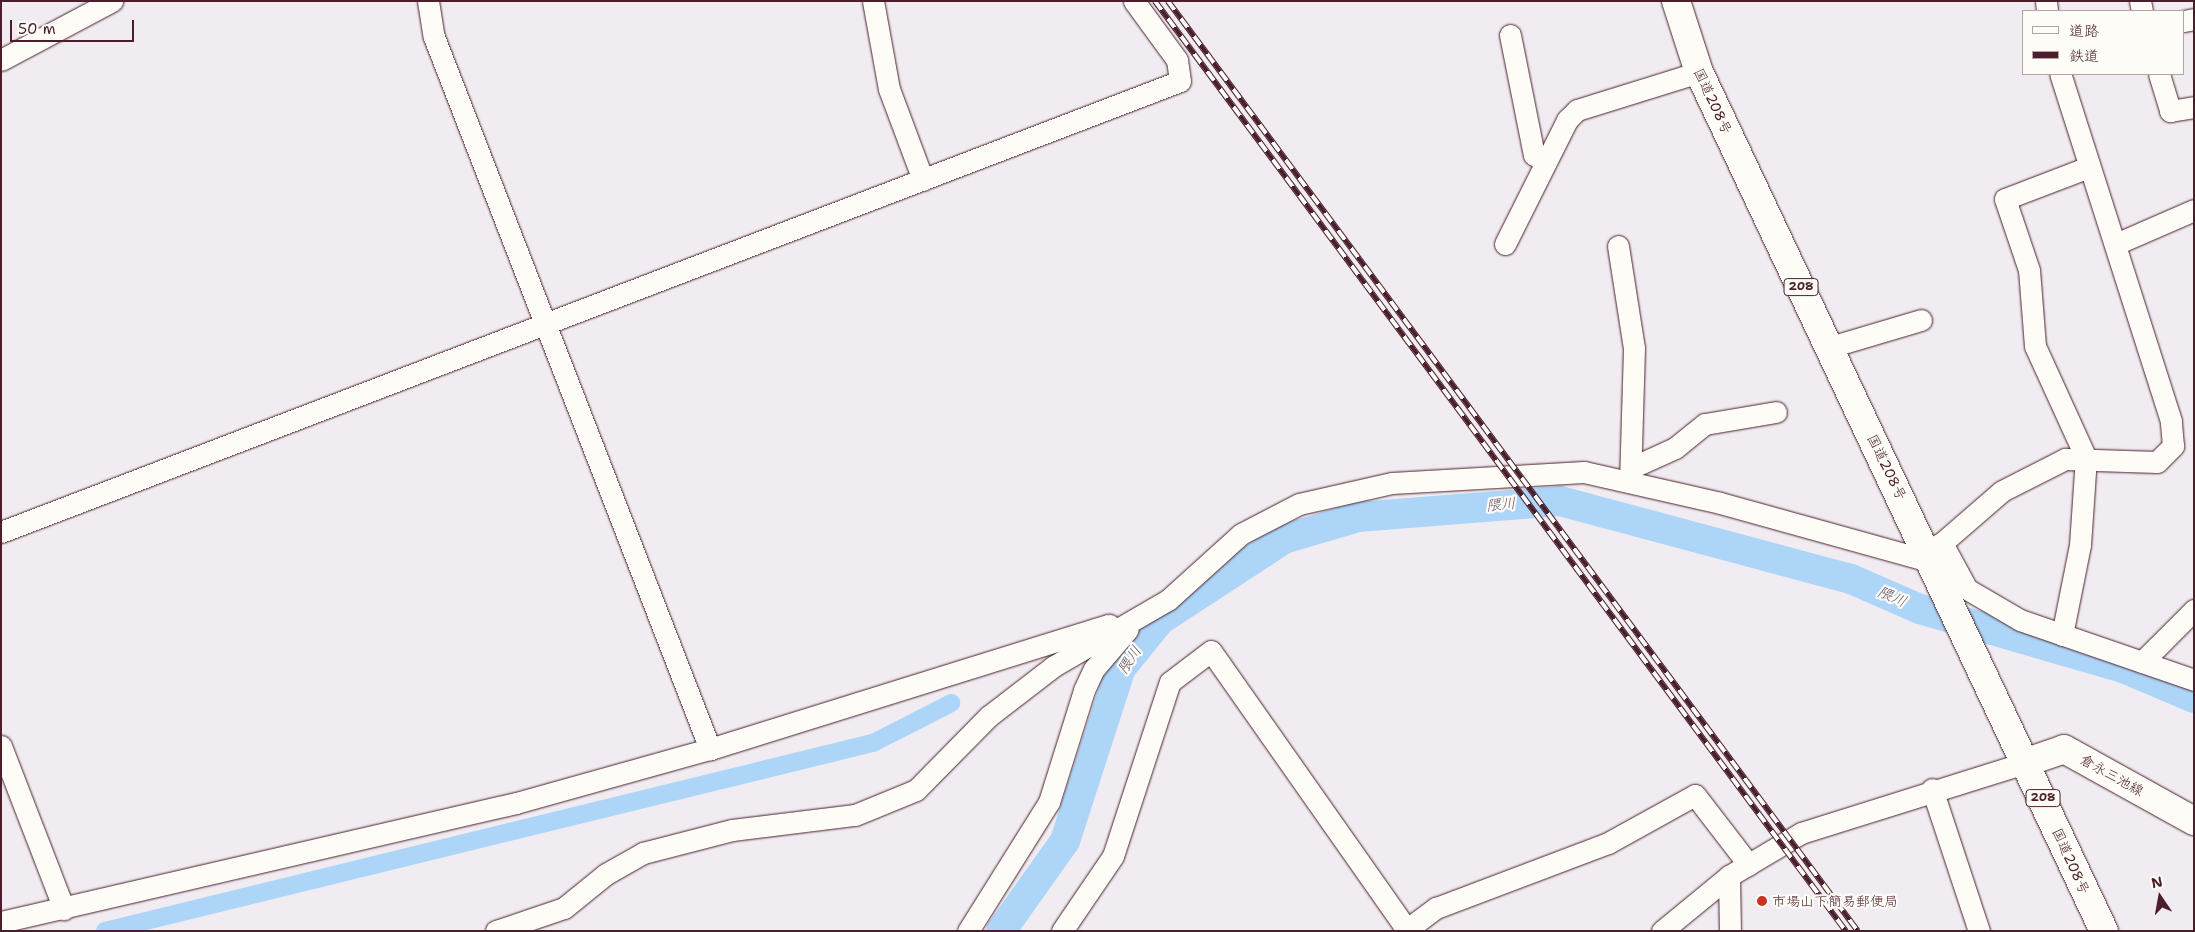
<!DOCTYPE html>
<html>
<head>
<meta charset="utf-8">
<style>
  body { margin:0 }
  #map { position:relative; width:2195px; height:932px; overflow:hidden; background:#f1ecf2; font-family:"Shantell Sans","Klee One",sans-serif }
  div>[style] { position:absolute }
  .canal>* { height:18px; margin:-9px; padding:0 9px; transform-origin:9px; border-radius:9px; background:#acd5f7 }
  .river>* { height:30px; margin:-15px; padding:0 15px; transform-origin:15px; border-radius:15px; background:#acd5f7 }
  .roads { filter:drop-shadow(0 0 1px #4a1f2b) drop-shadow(0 0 1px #4a1f2b) }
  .minor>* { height:21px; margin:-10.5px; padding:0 10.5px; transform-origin:10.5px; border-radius:10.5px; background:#fdfcf7 }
  .major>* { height:28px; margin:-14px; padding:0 14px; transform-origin:14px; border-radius:14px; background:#fdfcf7 }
  .highway>* { height:28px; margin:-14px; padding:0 14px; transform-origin:14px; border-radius:14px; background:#fdfcf7 }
  .rail>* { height:5.5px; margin-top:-2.75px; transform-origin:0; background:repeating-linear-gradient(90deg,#fdfcf7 0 11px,#4a1f2b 0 22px); box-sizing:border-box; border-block:1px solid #4a1f2b }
  .dots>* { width:14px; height:14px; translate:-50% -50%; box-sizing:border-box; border:2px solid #fdfcf7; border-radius:50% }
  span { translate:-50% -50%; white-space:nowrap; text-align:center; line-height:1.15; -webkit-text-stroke:4.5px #fdfcf7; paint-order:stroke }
  .shield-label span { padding:1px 4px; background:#fdfcf7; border:1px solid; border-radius:4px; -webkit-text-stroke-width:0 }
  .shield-label { font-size:12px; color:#4a1f2b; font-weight:700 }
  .street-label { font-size:14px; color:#4a1f2b }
  .poi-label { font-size:14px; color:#4a1f2b }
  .left { translate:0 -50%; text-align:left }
  .water-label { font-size:15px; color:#675668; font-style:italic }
  .frame { position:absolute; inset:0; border:2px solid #4a1f2b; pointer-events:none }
  .legend { position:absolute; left:2022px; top:10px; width:162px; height:65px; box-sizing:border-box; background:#fdfcf7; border:1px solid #b5a4a5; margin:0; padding:6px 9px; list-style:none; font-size:15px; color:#4a1f2b }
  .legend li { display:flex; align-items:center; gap:10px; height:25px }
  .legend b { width:25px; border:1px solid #b5a4a5 }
  .north { position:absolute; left:2135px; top:872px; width:50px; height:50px; -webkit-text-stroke:4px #fdfcf7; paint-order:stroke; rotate:348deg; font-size:14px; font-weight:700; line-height:20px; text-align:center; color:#4a1f2b }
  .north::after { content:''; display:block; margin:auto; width:18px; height:22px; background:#4a1f2b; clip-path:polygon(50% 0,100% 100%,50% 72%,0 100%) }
  .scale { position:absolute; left:10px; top:20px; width:124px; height:22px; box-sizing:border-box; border:2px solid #4a1f2b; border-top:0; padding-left:6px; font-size:15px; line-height:18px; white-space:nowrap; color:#4a1f2b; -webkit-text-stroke:4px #fdfcf7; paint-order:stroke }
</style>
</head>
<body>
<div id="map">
  <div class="canal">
    <div style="left:105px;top:931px;width:791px;rotate:-13.76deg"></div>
    <div style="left:873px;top:743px;width:88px;rotate:-27.1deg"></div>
  </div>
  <div class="river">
    <div style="left:1001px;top:931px;width:110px;rotate:-54.6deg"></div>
    <div style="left:1065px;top:841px;width:182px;rotate:-72.1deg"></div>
    <div style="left:1121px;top:668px;width:62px;rotate:-50.9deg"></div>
    <div style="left:1160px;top:620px;width:148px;rotate:-33.2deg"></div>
    <div style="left:1284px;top:539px;width:77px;rotate:-16.6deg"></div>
    <div style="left:1358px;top:517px;width:203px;rotate:-4.5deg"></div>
    <div style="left:1560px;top:501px;width:301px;rotate:15deg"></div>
    <div style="left:1851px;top:579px;width:75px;rotate:23.5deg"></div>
    <div style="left:1920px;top:609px;width:211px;rotate:16.2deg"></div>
    <div style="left:2123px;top:668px;width:77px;rotate:22.9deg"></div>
  </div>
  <div class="roads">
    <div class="minor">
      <div style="left:428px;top:1px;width:36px;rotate:81deg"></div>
      <div style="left:434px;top:37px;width:764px;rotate:68.81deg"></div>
      <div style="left:873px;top:1px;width:89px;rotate:79.7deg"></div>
      <div style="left:889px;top:89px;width:97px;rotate:69.5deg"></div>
      <div style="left:2046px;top:1px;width:10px;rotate:84deg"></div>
      <div style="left:2140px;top:1px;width:10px;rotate:79deg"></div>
      <div style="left:2184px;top:21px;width:10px;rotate:-11deg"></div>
      <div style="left:1510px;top:35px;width:122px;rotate:78.7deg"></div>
      <div style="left:1534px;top:155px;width:13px;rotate:27deg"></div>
      <div style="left:1px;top:60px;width:126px;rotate:-28deg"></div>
      <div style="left:2159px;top:74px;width:39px;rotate:73deg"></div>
      <div style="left:2170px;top:111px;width:24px;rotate:-9deg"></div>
      <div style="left:1505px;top:244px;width:139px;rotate:-63.4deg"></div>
      <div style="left:1567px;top:120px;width:14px;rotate:-45deg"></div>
      <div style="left:1577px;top:110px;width:128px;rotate:-17.3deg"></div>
      <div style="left:2116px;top:244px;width:85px;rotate:-23.6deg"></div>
      <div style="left:1618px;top:246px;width:103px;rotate:81.1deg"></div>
      <div style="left:1634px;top:348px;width:132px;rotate:91.7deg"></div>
      <div style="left:1830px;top:347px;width:95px;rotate:-16.5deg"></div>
      <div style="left:1631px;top:468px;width:48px;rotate:-24.4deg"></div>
      <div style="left:1675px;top:448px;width:38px;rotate:-39deg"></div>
      <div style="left:1705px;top:424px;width:72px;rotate:-9.6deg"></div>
      <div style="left:1px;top:532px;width:1262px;rotate:-20.93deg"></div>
      <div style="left:1180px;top:81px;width:21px;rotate:-98deg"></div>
      <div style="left:1177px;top:60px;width:73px;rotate:-126.1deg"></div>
      <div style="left:1942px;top:543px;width:52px;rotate:61.5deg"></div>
      <div style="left:1967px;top:589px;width:61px;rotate:30.3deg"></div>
      <div style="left:2020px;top:620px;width:184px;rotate:19deg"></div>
      <div style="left:1927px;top:550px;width:17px;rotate:-25deg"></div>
      <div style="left:1942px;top:543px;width:79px;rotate:-40.9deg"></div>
      <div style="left:2002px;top:491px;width:71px;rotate:-26.9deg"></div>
      <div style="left:2065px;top:459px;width:92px;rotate:1.9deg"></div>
      <div style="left:2157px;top:462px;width:23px;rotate:-45deg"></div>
      <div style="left:2173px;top:446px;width:25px;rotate:-95deg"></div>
      <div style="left:2171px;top:421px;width:364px;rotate:-107.7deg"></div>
      <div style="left:2062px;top:635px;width:92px;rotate:-78.7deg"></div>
      <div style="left:2080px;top:545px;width:87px;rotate:-86.1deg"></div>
      <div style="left:2086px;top:458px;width:123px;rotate:-114.5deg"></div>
      <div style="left:2035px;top:346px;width:76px;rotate:-94.5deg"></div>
      <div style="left:2029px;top:270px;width:75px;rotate:-108.7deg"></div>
      <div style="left:2005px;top:199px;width:90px;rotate:-20.9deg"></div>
      <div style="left:2142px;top:662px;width:74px;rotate:-45deg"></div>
      <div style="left:1px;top:746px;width:175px;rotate:68.9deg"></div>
      <div style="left:1932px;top:789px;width:150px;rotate:71.7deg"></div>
      <div style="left:1729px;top:876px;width:55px;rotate:89deg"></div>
      <div style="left:1px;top:922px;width:529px;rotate:-13.01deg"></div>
      <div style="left:516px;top:803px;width:201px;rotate:-15.6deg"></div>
      <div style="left:710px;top:749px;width:418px;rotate:-17.3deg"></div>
      <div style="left:496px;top:931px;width:72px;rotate:-18.7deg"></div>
      <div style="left:564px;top:908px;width:54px;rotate:-39deg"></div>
      <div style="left:606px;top:874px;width:43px;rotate:-29.6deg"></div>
      <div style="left:643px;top:853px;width:92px;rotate:-14.5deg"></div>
      <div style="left:732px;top:830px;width:124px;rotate:-7deg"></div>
      <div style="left:855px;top:815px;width:66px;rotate:-22.3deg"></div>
      <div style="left:916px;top:790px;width:104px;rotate:-45.4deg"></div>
      <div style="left:989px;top:716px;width:82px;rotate:-37.6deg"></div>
      <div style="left:1054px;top:666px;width:132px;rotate:-30.1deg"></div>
      <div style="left:1168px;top:600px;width:98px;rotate:-42.1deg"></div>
      <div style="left:1241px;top:534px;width:65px;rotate:-27.3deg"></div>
      <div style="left:1299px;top:504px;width:95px;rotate:-12.7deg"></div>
      <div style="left:1392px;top:483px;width:192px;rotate:-3.3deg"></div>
      <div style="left:1584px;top:472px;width:139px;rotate:12.8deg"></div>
      <div style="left:1720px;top:503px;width:221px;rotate:15.5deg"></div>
      <div style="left:968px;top:931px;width:152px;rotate:-57.9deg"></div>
      <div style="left:1049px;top:802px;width:117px;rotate:-72.6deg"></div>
      <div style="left:1084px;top:690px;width:23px;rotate:-65deg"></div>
      <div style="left:1094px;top:669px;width:52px;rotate:-49.6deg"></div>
      <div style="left:1062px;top:931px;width:91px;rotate:-55.8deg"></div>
      <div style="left:1113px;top:856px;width:183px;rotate:-71.9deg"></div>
      <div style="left:1170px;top:682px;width:51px;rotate:-37.1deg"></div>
      <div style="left:1211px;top:651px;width:339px;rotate:54.9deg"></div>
      <div style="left:1405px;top:931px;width:39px;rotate:-37deg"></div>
      <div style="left:1436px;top:908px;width:184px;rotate:-20.7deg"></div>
      <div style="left:1608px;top:843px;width:99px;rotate:-28.9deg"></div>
      <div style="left:1695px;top:795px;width:88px;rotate:52.4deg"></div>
      <div style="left:1662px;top:931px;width:87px;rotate:-39.4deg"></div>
      <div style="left:1729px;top:876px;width:84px;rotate:-30.8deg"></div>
      <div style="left:1801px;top:833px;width:237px;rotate:-17.4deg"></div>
    </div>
    <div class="major">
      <div style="left:2027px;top:762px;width:39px;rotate:-19deg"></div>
      <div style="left:2064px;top:749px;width:149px;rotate:29deg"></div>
    </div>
    <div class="highway">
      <div style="left:1676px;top:1px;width:75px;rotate:72.1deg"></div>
      <div style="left:1699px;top:72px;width:950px;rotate:64.76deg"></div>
    </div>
  </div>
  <div class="rail">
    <div style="left:1155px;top:1px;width:1159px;rotate:53.39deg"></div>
    <div style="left:1168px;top:1px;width:1158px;rotate:53.43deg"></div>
  </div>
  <div class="dots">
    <div style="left:1762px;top:901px;background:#c8321e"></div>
  </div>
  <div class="shield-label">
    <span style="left:1801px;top:287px">208</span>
    <span style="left:2043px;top:798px">208</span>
  </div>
  <div class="street-label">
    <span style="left:1713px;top:101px;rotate:65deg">国道208号</span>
    <span style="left:1887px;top:467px;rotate:64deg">国道208号</span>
    <span style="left:2112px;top:775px;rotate:29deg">倉永三池線</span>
    <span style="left:2071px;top:861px;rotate:66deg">国道208号</span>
  </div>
  <div class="poi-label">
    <span class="left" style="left:1772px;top:901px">市場山下簡易郵便局</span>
  </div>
  <div class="water-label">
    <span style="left:1501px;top:505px;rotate:-5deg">隈川</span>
    <span style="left:1892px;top:597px;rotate:24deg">隈川</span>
    <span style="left:1130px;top:660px;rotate:-56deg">隈川</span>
  </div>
  <div class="frame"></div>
  <ul class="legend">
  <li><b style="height:6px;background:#fdfcf7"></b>道路</li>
  <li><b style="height:6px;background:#4a1f2b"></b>鉄道</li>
  </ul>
  <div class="north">N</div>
  <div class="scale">50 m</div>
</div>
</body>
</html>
